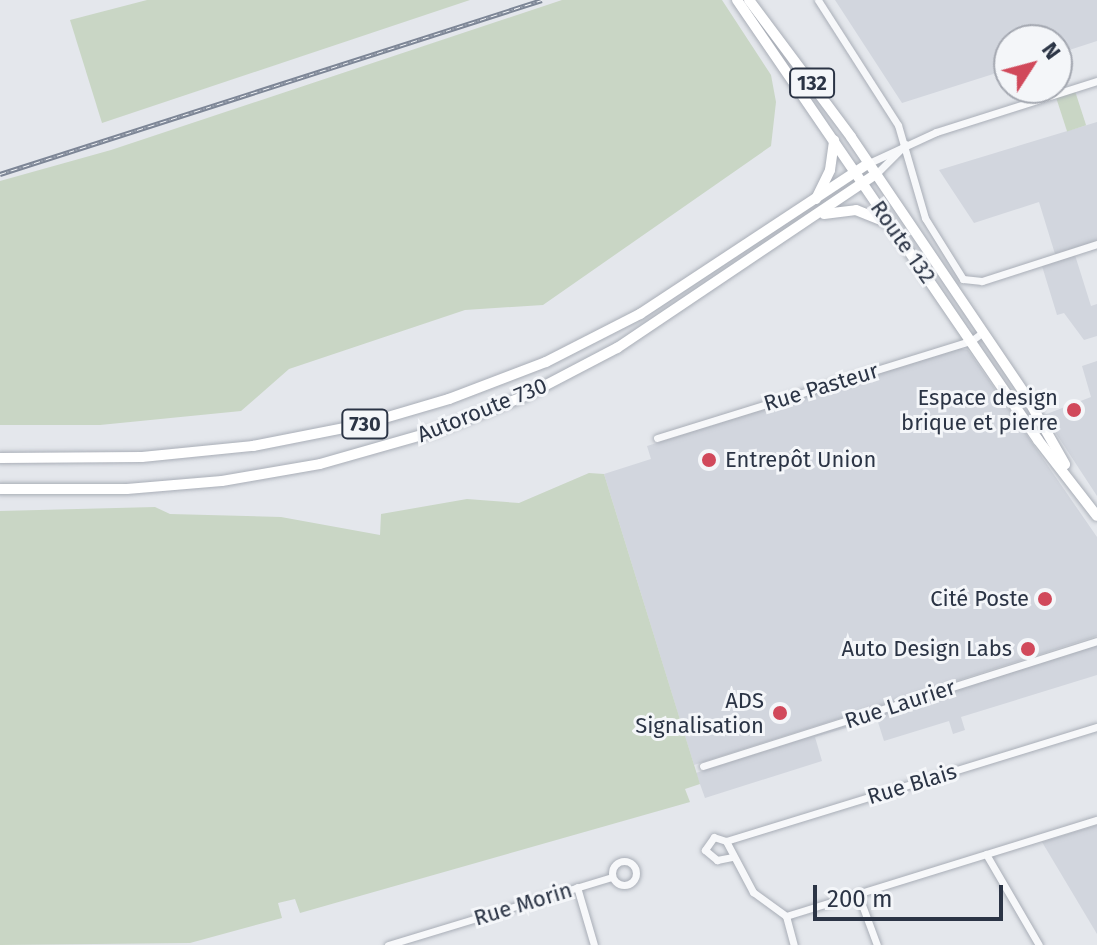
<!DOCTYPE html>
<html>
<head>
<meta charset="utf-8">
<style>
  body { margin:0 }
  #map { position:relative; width:1097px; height:945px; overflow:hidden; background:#e4e7ec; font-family:"Fira Sans",sans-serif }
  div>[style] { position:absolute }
  .built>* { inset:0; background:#d2d6de }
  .green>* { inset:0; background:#c9d6c5; transform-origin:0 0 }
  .roads { filter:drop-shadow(0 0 2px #a9aeb7) drop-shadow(0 0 2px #a9aeb7) }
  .minor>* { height:7px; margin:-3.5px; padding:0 3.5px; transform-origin:3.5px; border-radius:3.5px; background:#f7f8fa }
  .minor>.ring { margin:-3.5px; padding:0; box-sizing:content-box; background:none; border:7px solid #f7f8fa; border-radius:50% }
  .highway>* { height:10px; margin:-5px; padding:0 5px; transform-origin:5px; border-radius:5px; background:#fff }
  .rail>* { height:5px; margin-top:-2.5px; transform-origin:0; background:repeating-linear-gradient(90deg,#f4f6f9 0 6px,#7d8696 0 12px); box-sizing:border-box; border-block:2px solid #7d8696 }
  .dots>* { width:22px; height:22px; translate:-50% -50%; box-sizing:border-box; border:4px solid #f4f6f9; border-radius:50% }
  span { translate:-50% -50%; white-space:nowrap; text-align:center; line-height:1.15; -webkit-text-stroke:6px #f4f6f9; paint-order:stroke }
  .shield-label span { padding:2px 6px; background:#f4f6f9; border:2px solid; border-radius:6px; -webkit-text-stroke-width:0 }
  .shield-label { font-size:20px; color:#2b3445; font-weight:700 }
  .street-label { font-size:22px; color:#2b3445 }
  .poi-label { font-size:22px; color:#2b3445 }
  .right { translate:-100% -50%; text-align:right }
  .left { translate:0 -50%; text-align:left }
  .north { position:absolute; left:993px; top:24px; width:80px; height:80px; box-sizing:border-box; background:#f4f6f9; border:2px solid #a4a8b1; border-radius:50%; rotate:54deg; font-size:22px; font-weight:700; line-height:32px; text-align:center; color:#2b3445 }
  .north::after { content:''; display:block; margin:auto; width:28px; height:36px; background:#d1495b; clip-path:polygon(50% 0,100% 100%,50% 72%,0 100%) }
  .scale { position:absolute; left:813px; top:885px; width:190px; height:36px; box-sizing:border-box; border:4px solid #2b3445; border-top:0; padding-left:10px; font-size:24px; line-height:28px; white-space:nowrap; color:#2b3445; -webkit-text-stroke:6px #f4f6f9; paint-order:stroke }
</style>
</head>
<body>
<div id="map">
  <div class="built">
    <div style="clip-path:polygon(835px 0,1097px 0,1097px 41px,1057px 54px,1057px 40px,1009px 40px,1009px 69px,902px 103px)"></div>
    <div style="clip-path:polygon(1097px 122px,1097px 241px,1055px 254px,1039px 202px,974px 223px,939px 170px)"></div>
    <div style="clip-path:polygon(1075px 255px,1091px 306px,1097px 304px,1097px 336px,1084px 340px,1064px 313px,1057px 315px,1042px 266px)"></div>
    <div style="clip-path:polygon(958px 348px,968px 350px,1097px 537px,1097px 636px,694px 765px,604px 474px,651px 459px,647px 446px)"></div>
    <div style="clip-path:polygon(1097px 361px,1097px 496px,1044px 415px,1091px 397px,1082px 366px)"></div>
    <div style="clip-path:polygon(1097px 645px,1097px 675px,961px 717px,965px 730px,953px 734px,949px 721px,884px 741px,877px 719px,815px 737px,822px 761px,705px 798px,696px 773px)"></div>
    <div style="clip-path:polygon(1097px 825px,1097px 934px,1042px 842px)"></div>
  </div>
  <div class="green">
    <div style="clip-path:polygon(147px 0,470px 0,102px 123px,70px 20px)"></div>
    <div style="clip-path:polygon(562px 0,722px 0,771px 75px,776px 102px,771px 146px,543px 305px,465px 310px,289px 369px,241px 411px,100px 425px,0 425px,0 181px,111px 150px)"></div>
    <div style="left:1075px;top:91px;width:36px;height:20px;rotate:72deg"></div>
    <div style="clip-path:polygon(589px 473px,604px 474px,700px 784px,685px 789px,690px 802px,300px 913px,295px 899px,278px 903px,282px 918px,190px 943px,0 945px,0 511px,155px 507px,170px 514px,281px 517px,380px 535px,381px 514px,467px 499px,519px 503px)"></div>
  </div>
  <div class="roads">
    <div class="minor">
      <div style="left:818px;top:0;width:148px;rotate:57.4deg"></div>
      <div style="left:898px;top:125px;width:97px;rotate:73.8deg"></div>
      <div style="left:925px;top:218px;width:72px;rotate:58.1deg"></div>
      <div style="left:963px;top:279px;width:19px;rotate:6deg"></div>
      <div style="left:982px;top:281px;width:121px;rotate:-17.8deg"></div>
      <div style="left:869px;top:163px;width:74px;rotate:-24.8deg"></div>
      <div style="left:936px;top:132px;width:169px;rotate:-17.6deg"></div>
      <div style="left:876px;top:174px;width:42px;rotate:-45deg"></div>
      <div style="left:657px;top:438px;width:329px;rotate:-17.2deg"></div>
      <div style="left:971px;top:341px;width:15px;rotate:-37deg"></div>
      <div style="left:703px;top:766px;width:413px;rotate:-17.6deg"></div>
      <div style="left:726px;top:841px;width:388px;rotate:-17.1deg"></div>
      <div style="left:726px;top:841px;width:58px;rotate:62.1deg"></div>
      <div style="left:753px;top:892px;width:41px;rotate:36deg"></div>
      <div style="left:786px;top:916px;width:30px;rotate:75deg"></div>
      <div style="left:726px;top:841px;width:13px;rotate:-162deg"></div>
      <div style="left:714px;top:837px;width:16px;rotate:125deg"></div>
      <div style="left:705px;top:850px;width:16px;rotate:40deg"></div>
      <div style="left:717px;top:860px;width:15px;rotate:-11deg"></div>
      <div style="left:986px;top:854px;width:105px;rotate:59.8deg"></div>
      <div class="ring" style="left:612px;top:861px;width:17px;height:17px"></div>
      <div style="left:577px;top:887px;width:60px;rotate:73.7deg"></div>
      <div style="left:858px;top:894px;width:54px;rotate:69.6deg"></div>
      <div style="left:786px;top:916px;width:325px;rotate:-17.2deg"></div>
      <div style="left:388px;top:945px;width:234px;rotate:-16.9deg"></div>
    </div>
    <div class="highway">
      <div style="left:737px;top:0;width:533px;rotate:55.62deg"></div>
      <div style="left:1038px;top:440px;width:96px;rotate:52.2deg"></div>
      <div style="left:749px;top:0;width:171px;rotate:53.3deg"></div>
      <div style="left:851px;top:137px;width:310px;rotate:55.9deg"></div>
      <div style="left:1025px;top:394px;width:81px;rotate:60.3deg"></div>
      <div style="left:816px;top:199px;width:32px;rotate:-64deg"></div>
      <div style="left:830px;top:170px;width:30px;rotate:-82deg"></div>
      <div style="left:824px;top:214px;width:32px;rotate:-7deg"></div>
      <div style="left:856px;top:210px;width:35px;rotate:22deg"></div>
      <div style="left:0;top:458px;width:142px;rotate:-0.4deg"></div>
      <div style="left:142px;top:457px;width:112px;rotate:-5.7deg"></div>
      <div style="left:253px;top:446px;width:113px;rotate:-11.2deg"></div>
      <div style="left:364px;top:424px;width:89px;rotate:-16.4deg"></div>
      <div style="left:449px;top:399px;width:104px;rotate:-20.9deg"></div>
      <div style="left:546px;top:362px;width:106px;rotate:-27.1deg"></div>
      <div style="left:640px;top:314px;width:274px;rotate:-33.4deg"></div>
      <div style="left:0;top:489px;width:127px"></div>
      <div style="left:127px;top:489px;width:95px;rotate:-4.8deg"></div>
      <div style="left:222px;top:481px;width:99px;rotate:-9.8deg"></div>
      <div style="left:320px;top:464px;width:121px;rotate:-15.9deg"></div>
      <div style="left:436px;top:431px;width:96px;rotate:-21.5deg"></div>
      <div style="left:525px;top:396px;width:104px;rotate:-27.6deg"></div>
      <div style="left:617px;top:348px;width:312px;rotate:-33.9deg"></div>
    </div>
  </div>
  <div class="rail">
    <div style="left:0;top:174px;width:569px;rotate:-17.8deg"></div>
  </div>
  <div class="dots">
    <div style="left:1074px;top:410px;background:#d1495b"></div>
    <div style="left:709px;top:460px;background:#d1495b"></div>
    <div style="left:1045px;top:599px;background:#d1495b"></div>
    <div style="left:1028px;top:649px;background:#d1495b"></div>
    <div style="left:780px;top:713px;background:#d1495b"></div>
  </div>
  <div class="shield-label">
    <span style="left:812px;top:83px">132</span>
    <span style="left:365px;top:424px">730</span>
  </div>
  <div class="street-label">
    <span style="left:903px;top:242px;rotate:55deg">Route 132</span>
    <span style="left:821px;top:387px;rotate:-17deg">Rue Pasteur</span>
    <span style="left:482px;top:410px;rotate:-22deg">Autoroute 730</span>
    <span style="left:900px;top:704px;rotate:-18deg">Rue Laurier</span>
    <span style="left:912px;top:784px;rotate:-17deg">Rue Blais</span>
    <span style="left:523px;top:904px;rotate:-17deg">Rue Morin</span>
  </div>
  <div class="poi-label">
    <span class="right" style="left:1058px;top:410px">Espace design<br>brique et pierre</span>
    <span class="left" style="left:725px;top:460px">Entrepôt Union</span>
    <span class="right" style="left:1029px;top:599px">Cité Poste</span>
    <span class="right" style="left:1012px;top:649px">Auto Design Labs</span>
    <span class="right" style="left:764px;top:713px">ADS<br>Signalisation</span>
  </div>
  <div class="north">N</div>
  <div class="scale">200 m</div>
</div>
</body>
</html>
